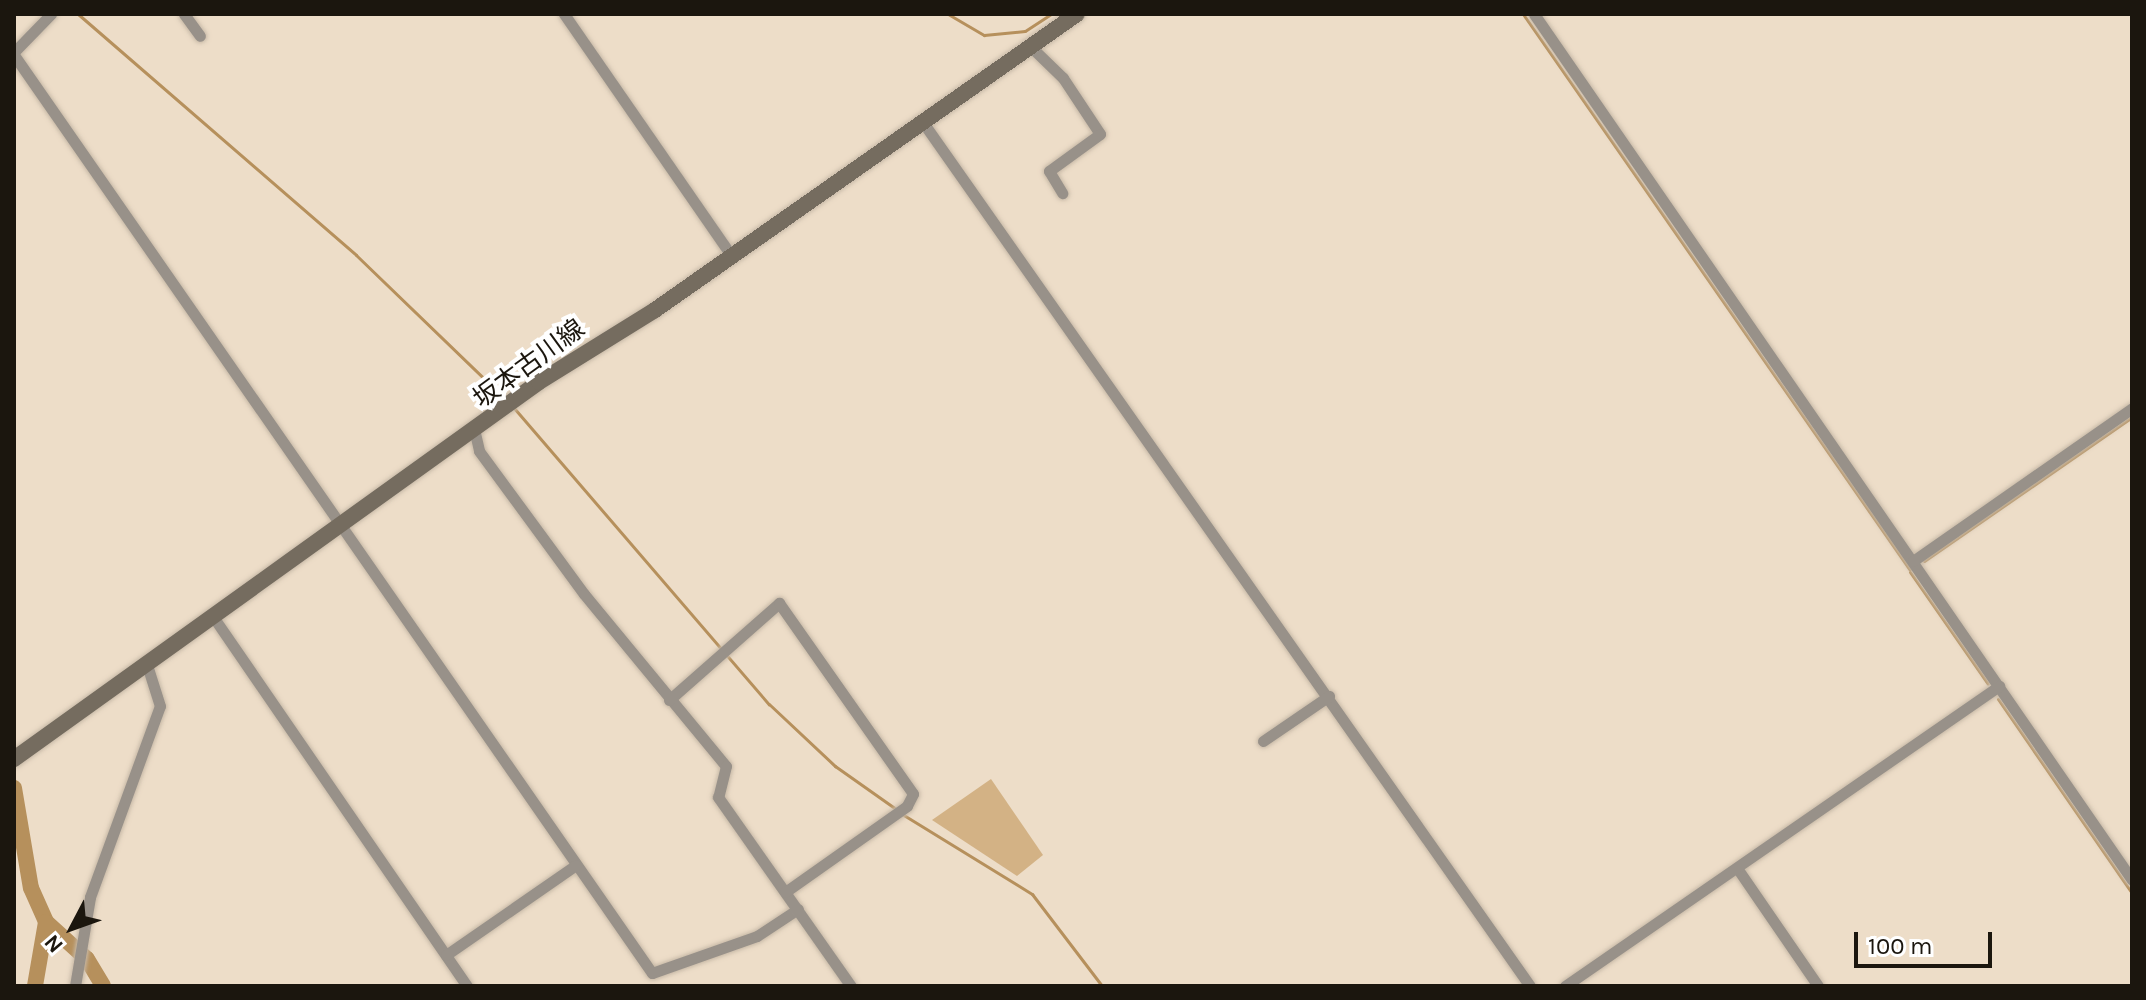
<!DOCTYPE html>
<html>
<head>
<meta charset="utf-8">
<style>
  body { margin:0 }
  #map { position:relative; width:2146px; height:1000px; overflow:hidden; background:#edddc8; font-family:Karla,"Noto Sans JP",sans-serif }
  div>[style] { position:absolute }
  .green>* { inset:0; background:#d3b285 }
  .stream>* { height:3px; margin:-1.5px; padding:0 1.5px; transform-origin:1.5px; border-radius:1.5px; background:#b6905c }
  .river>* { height:16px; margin:-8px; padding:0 8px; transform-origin:8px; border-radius:8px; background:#b6905c }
  .roads { filter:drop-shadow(0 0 2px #c7b9a7) drop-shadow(0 0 2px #c7b9a7) }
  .street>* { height:11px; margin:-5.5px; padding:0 5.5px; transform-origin:5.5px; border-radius:5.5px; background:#989189 }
  .secondary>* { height:16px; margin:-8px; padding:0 8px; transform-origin:8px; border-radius:8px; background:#756c5f }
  span { translate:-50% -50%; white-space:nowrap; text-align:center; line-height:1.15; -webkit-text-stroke:8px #fff; paint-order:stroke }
  .street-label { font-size:26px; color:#1b160e }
  .frame { position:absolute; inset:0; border:16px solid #1b160e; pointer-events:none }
  .north { position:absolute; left:32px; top:888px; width:80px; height:80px; -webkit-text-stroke:6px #fff; paint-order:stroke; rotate:229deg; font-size:22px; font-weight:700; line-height:32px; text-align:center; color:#1b160e }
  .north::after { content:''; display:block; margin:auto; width:28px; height:36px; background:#1b160e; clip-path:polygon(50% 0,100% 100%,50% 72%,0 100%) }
  .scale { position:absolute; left:1854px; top:932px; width:138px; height:36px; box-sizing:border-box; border:4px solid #1b160e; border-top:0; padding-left:10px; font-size:24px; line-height:28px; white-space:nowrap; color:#1b160e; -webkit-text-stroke:6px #fff; paint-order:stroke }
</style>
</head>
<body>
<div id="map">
  <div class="green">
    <div style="clip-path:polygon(991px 779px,1043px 855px,1017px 876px,932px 820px)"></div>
  </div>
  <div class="stream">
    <div style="left:78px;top:14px;width:368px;rotate:40.9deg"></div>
    <div style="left:356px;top:255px;width:209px;rotate:44deg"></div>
    <div style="left:948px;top:14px;width:42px;rotate:30.3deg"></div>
    <div style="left:984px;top:35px;width:41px;rotate:-5.6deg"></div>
    <div style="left:1025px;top:31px;width:31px;rotate:-33deg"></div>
    <div style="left:1523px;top:14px;width:677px;rotate:55.16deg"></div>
    <div style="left:514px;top:408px;width:391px;rotate:49.3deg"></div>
    <div style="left:769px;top:704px;width:91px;rotate:43.2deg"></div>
    <div style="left:835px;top:766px;width:75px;rotate:35.2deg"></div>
    <div style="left:1924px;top:561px;width:253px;rotate:-34.7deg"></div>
    <div style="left:1910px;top:572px;width:136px;rotate:55.1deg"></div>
    <div style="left:1998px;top:699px;width:236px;rotate:55.4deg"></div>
    <div style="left:902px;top:814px;width:153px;rotate:31.6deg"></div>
    <div style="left:1032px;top:894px;width:116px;rotate:52.7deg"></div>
  </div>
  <div class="river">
    <div style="left:14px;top:788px;width:101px;rotate:80.4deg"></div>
    <div style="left:31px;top:888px;width:37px;rotate:66deg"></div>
    <div style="left:46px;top:922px;width:65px;rotate:99.8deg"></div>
    <div style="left:46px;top:922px;width:55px;rotate:42.1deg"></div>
    <div style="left:87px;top:959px;width:31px;rotate:59deg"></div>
  </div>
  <div class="roads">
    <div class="street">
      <div style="left:184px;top:14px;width:27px;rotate:54deg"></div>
      <div style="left:564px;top:14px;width:293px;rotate:55.3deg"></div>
      <div style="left:1534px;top:14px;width:1052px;rotate:55.37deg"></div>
      <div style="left:1030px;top:46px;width:46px;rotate:44.1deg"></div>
      <div style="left:1063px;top:78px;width:67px;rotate:56.5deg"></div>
      <div style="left:1100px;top:134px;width:63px;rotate:144deg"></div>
      <div style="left:1049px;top:171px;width:26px;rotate:59deg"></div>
      <div style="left:14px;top:52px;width:53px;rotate:-45.8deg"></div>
      <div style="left:14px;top:55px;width:1118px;rotate:55.2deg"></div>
      <div style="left:652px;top:973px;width:111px;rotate:-19.4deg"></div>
      <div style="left:757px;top:936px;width:49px;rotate:-33.4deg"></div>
      <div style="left:922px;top:121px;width:1057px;rotate:54.9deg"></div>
      <div style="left:475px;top:433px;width:18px;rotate:77deg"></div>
      <div style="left:479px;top:451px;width:177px;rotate:53.7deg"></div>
      <div style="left:584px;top:594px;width:223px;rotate:50.5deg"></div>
      <div style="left:726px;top:766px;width:32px;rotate:104deg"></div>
      <div style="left:718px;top:797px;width:231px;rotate:54.9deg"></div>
      <div style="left:1913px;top:561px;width:267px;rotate:-34.9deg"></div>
      <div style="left:214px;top:618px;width:447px;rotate:55.5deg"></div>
      <div style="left:669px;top:700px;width:147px;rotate:-41.4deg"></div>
      <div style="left:779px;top:603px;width:233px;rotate:54.9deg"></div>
      <div style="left:913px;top:794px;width:13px;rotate:117deg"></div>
      <div style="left:907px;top:806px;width:149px;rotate:144.8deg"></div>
      <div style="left:1263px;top:741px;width:80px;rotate:-34.3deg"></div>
      <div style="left:1737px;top:868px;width:143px;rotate:55.5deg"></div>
      <div style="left:446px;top:955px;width:158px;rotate:-34.7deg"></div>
      <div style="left:75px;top:986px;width:90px;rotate:-80.4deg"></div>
      <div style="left:90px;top:897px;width:203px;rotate:-69.9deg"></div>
      <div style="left:160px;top:706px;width:43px;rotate:-107.6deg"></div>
      <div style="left:1565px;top:986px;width:528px;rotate:-34.65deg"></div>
    </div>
    <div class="secondary">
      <div style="left:14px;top:759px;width:646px;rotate:-35.68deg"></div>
      <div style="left:539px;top:382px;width:137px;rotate:-31.8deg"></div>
      <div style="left:655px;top:310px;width:515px;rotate:-35.05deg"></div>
    </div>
  </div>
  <div class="street-label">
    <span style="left:529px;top:364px;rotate:-36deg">坂本古川線</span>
  </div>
  <div class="frame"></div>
  <div class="north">N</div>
  <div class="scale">100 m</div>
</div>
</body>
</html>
